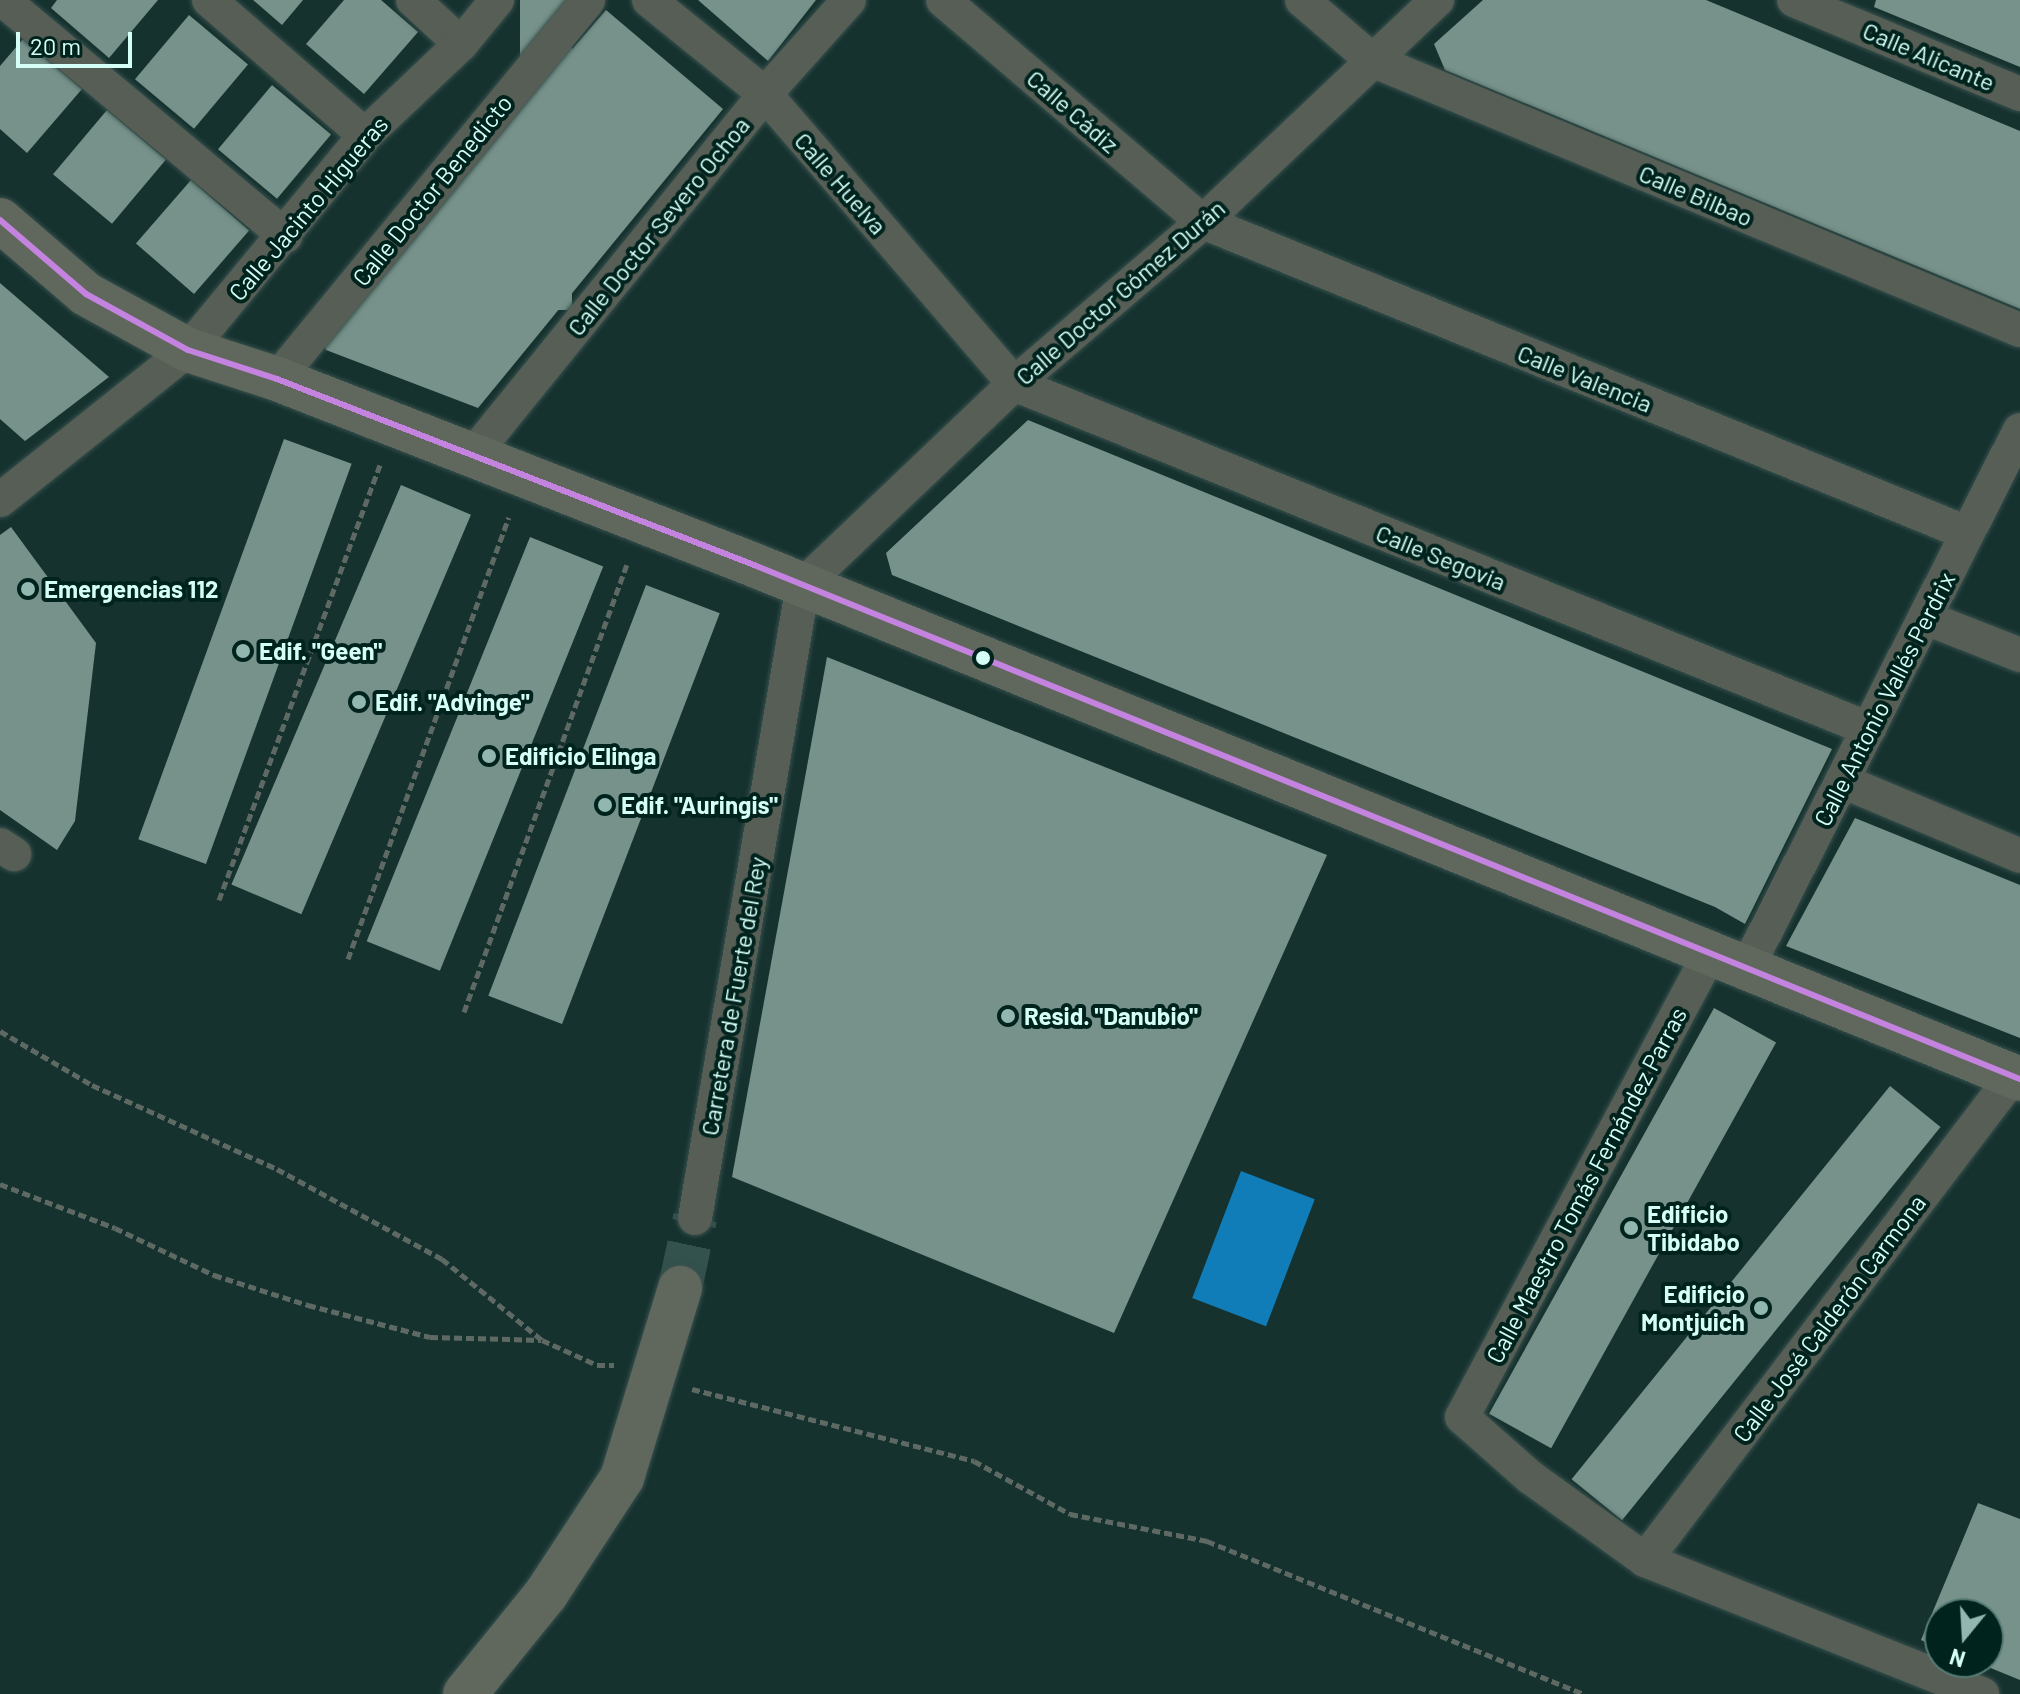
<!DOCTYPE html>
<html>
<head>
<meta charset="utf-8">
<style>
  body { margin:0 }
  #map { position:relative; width:2020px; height:1694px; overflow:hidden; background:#16322f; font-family:Barlow,sans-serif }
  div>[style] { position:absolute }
  .water>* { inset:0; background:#117db8; transform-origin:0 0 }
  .building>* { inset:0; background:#77928a; transform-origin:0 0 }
  .secondary-tunnel>* { height:44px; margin-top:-22px; transform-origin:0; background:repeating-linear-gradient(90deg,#33514d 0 44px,transparent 0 66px) }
  .path>* { height:5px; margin-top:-2.5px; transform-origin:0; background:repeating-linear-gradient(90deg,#5e6964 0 8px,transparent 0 12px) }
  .roads { filter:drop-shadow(0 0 2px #37504d) drop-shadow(0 0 2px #37504d) }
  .street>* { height:34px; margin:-17px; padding:0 17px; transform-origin:17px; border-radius:17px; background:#575e55 }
  .secondary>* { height:44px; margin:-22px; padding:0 22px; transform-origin:22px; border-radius:22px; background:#60675d }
  .bus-1>* { height:6px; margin:-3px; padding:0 3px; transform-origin:3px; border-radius:3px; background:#c483df }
  .dots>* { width:22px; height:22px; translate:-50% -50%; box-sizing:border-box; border:4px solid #00231e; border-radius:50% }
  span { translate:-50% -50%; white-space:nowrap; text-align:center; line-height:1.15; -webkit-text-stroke:8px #00231e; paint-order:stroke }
  .street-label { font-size:24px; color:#d5fff6 }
  .poi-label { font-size:24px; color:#d5fff6; font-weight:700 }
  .left { translate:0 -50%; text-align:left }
  .right { translate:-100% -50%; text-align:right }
  .north { position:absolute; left:1924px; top:1598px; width:80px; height:80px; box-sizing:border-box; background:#00231e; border:2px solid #557b74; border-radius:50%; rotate:198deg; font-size:22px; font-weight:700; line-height:32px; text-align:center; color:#d5fff6 }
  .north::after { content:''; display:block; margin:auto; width:28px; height:36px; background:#92b7b0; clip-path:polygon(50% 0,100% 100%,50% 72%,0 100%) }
  .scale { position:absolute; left:16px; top:32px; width:116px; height:36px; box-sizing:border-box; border:4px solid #d5fff6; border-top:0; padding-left:10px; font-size:24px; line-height:28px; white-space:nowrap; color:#d5fff6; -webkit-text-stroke:6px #00231e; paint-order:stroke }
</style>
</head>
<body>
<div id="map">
  <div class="water">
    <div style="left:1241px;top:1171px;width:79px;height:136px;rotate:21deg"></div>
  </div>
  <div class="building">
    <div style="clip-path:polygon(57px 0,158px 0,109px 58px,51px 8px)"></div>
    <div style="clip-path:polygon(253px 0,303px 0,282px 25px)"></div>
    <div style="clip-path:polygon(344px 0,381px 0,418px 32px,364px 94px,306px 44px)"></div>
    <div style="left:520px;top:0;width:52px;height:310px"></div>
    <div style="clip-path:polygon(698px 0,816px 0,768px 61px)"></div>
    <div style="clip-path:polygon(1483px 0,1706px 0,2020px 131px,2020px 309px,1445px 70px,1434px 44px)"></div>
    <div style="clip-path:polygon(1876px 0,2020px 0,2020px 67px,1874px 7px)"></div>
    <div style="clip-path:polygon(606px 10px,723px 109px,478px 408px,326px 350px,321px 339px)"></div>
    <div style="left:189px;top:15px;width:77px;height:84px;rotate:40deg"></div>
    <div style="clip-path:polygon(23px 39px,82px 89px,27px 153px,0 129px,0 66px)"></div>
    <div style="left:272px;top:85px;width:77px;height:84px;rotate:40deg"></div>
    <div style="left:107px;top:110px;width:77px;height:84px;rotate:40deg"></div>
    <div style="left:191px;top:180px;width:77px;height:84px;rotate:41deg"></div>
    <div style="clip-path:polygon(0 283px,109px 377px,25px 441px,0 419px)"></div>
    <div style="clip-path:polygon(1028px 420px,1832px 749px,1745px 924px,1715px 907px,892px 575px,886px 553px)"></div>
    <div style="left:284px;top:439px;width:72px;height:426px;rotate:20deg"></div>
    <div style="left:401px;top:485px;width:76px;height:434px;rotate:23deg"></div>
    <div style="clip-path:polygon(11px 527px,96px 643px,75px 821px,57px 850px,0 810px,0 535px)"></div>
    <div style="left:530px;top:537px;width:79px;height:436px;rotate:22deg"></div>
    <div style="left:646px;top:585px;width:79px;height:440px;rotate:21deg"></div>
    <div style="clip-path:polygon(827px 657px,1327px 855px,1114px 1333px,732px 1177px)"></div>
    <div style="clip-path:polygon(1855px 818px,2020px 885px,2020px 1038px,1786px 946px)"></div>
    <div style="left:1714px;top:1008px;width:71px;height:464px;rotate:29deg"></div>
    <div style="left:1890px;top:1086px;width:65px;height:506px;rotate:39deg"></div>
    <div style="clip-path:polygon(1978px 1503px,2020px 1519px,2020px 1680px,1976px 1662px,1988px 1662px,1988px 1614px,1940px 1614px,1940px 1648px,1921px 1640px)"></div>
  </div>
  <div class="secondary-tunnel">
    <div style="left:680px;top:1288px;width:72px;rotate:-77.9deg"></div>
  </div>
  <div class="path">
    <div style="left:219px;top:900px;width:464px;rotate:-69.7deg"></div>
    <div style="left:348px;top:959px;width:470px;rotate:-70deg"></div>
    <div style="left:464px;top:1012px;width:476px;rotate:-70deg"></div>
    <div style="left:0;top:1031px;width:107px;rotate:30.4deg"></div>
    <div style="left:92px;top:1085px;width:203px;rotate:24.4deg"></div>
    <div style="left:277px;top:1169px;width:188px;rotate:28.6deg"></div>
    <div style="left:442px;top:1259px;width:129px;rotate:39deg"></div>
    <div style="left:542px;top:1340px;width:60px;rotate:24.4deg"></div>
    <div style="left:597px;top:1365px;width:17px"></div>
    <div style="left:0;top:1184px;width:123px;rotate:20.9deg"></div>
    <div style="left:115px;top:1228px;width:110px;rotate:25.4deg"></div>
    <div style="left:214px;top:1275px;width:99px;rotate:17.7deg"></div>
    <div style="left:308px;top:1305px;width:126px;rotate:14.7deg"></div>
    <div style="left:430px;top:1337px;width:111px;rotate:1.5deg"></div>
    <div style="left:692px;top:1389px;width:291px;rotate:14.3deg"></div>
    <div style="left:974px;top:1461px;width:110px;rotate:28.9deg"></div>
    <div style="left:1070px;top:1514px;width:140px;rotate:11.1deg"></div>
    <div style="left:1207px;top:1541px;width:406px;rotate:22.1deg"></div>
  </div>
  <div class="roads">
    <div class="street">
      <div style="left:3px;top:0;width:368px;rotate:39.9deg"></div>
      <div style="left:209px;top:0;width:206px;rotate:40.9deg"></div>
      <div style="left:413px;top:0;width:65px;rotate:42.5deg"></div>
      <div style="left:649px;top:0;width:149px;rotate:39deg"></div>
      <div style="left:765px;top:94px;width:382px;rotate:49.3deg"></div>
      <div style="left:1014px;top:384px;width:922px;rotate:21.97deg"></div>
      <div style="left:943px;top:0;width:342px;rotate:40.5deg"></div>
      <div style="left:1203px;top:222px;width:825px;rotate:22.15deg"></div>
      <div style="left:1302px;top:0;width:92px;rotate:40.6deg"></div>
      <div style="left:1372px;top:60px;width:702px;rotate:22.62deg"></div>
      <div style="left:1794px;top:0;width:245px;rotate:22.6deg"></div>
      <div style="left:277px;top:379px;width:490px;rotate:-50.6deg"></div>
      <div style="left:472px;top:456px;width:466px;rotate:-51deg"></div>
      <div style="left:765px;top:94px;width:126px;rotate:-48.2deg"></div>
      <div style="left:0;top:500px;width:241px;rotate:-38.6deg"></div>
      <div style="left:188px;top:350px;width:278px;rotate:-50.5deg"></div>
      <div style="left:365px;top:135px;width:132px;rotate:-43.5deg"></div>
      <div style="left:461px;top:44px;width:57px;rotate:-50.7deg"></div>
      <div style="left:1926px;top:618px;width:101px;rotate:21.5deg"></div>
      <div style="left:1842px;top:781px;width:193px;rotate:22.8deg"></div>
      <div style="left:0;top:845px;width:17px;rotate:33deg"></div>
      <div style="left:1710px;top:953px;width:526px;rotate:118.12deg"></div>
      <div style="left:1462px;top:1417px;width:91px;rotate:41.4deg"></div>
      <div style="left:1530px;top:1477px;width:142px;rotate:35.8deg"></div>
      <div style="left:1645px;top:1560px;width:363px;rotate:21.7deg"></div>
      <div style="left:1747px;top:968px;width:603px;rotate:-63.1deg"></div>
      <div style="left:695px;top:1218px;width:642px;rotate:-80.32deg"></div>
      <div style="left:803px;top:585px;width:291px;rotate:-43.6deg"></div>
      <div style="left:1014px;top:384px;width:249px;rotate:-40.6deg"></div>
      <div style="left:1203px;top:222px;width:323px;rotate:-43.5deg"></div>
      <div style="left:1645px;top:1560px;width:608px;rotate:-52.75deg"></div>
    </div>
    <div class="secondary">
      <div style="left:0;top:220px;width:113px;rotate:40.7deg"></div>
      <div style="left:86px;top:294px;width:116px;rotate:28.8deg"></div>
      <div style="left:188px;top:350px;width:94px;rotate:18deg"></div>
      <div style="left:277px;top:379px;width:512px;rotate:21.3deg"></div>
      <div style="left:754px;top:565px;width:1366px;rotate:22.1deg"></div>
      <div style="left:465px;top:1694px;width:129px;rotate:-51deg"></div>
      <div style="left:546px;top:1594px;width:139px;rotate:-56.8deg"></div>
      <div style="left:622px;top:1478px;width:199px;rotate:-73deg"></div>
    </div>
  </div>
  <div class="bus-1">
    <div style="left:0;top:220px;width:113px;rotate:40.7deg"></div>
    <div style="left:86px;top:294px;width:116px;rotate:28.8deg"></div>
    <div style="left:188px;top:350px;width:94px;rotate:18deg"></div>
    <div style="left:277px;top:379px;width:512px;rotate:21.3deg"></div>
    <div style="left:754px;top:565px;width:1366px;rotate:22.1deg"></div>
  </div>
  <div class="dots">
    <div style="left:28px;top:589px;background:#92b7b0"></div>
    <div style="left:243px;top:651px;background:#92b7b0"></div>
    <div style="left:983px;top:658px;background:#d5fff6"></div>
    <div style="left:359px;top:702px;background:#92b7b0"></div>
    <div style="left:489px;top:756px;background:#92b7b0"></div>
    <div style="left:605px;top:805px;background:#92b7b0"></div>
    <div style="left:1008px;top:1016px;background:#92b7b0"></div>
    <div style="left:1631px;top:1228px;background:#92b7b0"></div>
    <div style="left:1761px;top:1308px;background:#92b7b0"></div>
  </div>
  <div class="street-label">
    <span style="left:1929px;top:56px;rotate:23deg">Calle Alicante</span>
    <span style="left:1073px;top:111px;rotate:41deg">Calle Cádiz</span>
    <span style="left:841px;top:183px;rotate:49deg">Calle Huelva</span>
    <span style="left:432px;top:190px;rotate:-51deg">Calle Doctor Benedicto</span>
    <span style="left:1696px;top:195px;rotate:23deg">Calle Bilbao</span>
    <span style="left:308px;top:208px;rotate:-50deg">Calle Jacinto Higueras</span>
    <span style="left:658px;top:226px;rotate:-51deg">Calle Doctor Severo Ochoa</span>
    <span style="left:1120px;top:292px;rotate:-41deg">Calle Doctor Gómez Durán</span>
    <span style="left:1585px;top:378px;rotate:22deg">Calle Valencia</span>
    <span style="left:1441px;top:557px;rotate:22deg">Calle Segovia</span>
    <span style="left:1884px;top:699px;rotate:-63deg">Calle Antonio Vallés Perdrix</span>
    <span style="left:733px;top:996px;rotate:-80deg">Carretera de Fuerte del Rey</span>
    <span style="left:1586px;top:1185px;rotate:-62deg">Calle Maestro Tomás Fernández Parras</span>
    <span style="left:1829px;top:1318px;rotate:-53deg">Calle José Calderón Carmona</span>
  </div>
  <div class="poi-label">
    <span class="left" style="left:44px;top:589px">Emergencias 112</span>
    <span class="left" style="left:259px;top:651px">Edif. "Geen"</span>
    <span class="left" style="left:375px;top:702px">Edif. "Advinge"</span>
    <span class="left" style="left:505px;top:756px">Edificio Elinga</span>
    <span class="left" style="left:621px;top:805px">Edif. "Auringis"</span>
    <span class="left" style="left:1024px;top:1016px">Resid. "Danubio"</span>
    <span class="left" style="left:1647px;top:1228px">Edificio<br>Tibidabo</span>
    <span class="right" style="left:1745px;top:1308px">Edificio<br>Montjuich</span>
  </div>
  <div class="north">N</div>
  <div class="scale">20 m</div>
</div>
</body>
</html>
